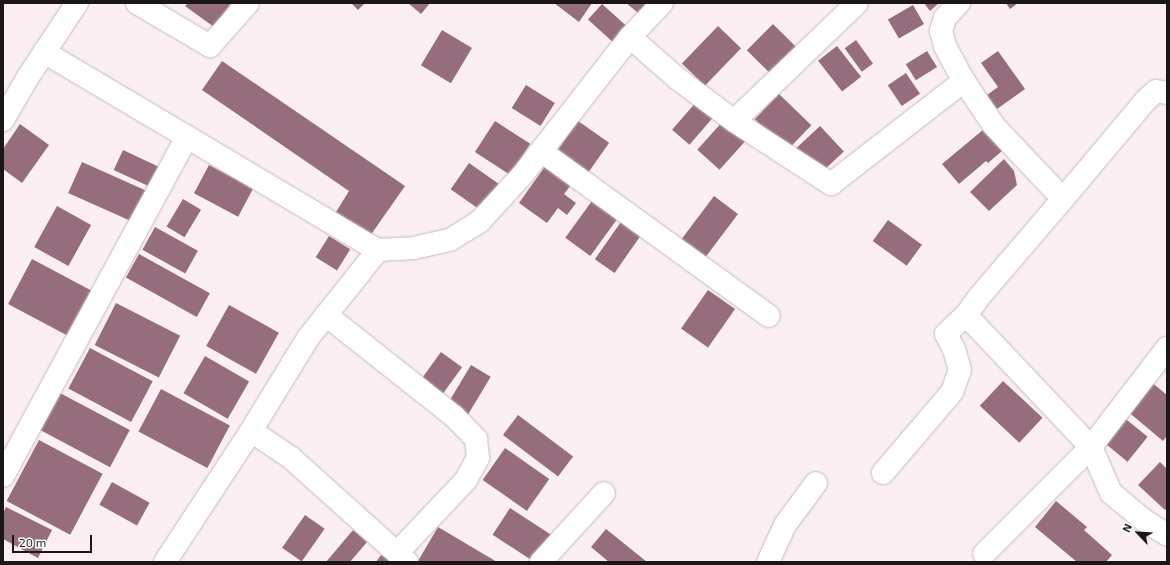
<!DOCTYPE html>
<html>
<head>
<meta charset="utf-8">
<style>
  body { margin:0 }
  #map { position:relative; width:1170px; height:565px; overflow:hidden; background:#fbeff3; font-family:"Exo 2",sans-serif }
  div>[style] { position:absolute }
  .building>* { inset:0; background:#966d7d; transform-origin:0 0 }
  .roads { filter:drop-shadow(0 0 1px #c7bbbf) drop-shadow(0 0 1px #c7bbbf) }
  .minor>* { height:22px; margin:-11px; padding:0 11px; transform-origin:11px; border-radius:11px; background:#fff }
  span { translate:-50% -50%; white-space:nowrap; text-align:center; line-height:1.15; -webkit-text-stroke:3.5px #fff; paint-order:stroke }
  .frame { position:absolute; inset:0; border:4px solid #1b1718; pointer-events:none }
  .north { position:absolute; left:1118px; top:513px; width:40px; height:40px; -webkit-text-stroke:3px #fff; paint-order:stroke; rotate:295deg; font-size:11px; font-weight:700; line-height:16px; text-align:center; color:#1b1718 }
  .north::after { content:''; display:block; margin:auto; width:14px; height:18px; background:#1b1718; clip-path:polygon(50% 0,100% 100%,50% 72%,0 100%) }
  .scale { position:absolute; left:12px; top:535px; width:80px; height:18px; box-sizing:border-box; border:2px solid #1b1718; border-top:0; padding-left:5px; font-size:12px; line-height:14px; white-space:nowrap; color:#1b1718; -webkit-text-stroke:3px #fff; paint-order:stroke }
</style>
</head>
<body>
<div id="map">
  <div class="building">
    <div style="clip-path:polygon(188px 3px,231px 3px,214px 27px,185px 6px)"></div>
    <div style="clip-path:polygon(351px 3px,365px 3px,358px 10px)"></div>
    <div style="clip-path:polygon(408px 3px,430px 3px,421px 14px)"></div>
    <div style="clip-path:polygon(554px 3px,592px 3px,579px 22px)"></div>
    <div style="clip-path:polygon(626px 3px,652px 3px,642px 16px)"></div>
    <div style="clip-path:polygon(924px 3px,939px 3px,930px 11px)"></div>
    <div style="clip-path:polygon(1006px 3px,1018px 3px,1010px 9px)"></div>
    <div style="left:602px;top:4px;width:36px;height:21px;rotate:42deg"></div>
    <div style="left:913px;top:5px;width:22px;height:29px;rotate:60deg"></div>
    <div style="left:773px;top:24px;width:38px;height:37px;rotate:45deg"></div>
    <div style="left:718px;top:26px;width:32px;height:52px;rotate:44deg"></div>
    <div style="left:442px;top:30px;width:35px;height:41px;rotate:31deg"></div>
    <div style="left:856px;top:40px;width:29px;height:14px;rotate:54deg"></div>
    <div style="left:837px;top:46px;width:39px;height:24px;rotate:52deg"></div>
    <div style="left:927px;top:51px;width:19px;height:25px;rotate:58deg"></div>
    <div style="clip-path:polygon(998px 51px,1025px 89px,997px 109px,987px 95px,998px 87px,981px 63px)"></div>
    <div style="clip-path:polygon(222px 61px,405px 186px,370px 236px,336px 212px,349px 191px,202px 90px)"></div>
    <div style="left:906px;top:73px;width:25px;height:22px;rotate:56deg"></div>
    <div style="left:526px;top:85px;width:34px;height:27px;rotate:32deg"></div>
    <div style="left:779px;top:94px;width:45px;height:35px;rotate:44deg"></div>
    <div style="left:697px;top:101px;width:23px;height:38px;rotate:41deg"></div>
    <div style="left:724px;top:120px;width:30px;height:40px;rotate:42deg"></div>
    <div style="left:495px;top:121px;width:42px;height:37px;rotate:33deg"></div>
    <div style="left:578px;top:121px;width:38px;height:38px;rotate:35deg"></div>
    <div style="clip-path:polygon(20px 124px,49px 145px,22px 183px,3px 169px,3px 149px)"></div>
    <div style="left:820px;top:126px;width:35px;height:34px;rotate:47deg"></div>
    <div style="clip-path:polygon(984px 129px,1002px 151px,988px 163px,986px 161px,959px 184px,942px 164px)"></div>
    <div style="left:123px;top:150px;width:43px;height:22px;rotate:25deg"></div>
    <div style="clip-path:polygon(1004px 159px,1014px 171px,1017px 185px,989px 211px,970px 192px)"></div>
    <div style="left:82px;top:162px;width:76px;height:34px;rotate:24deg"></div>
    <div style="clip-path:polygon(548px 162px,574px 181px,564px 194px,576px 203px,567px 215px,558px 208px,547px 223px,519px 203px)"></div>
    <div style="left:469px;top:163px;width:40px;height:32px;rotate:35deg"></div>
    <div style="left:209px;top:165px;width:50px;height:32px;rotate:28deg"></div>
    <div style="left:597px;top:194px;width:31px;height:54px;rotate:36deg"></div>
    <div style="left:714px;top:196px;width:30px;height:54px;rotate:37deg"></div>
    <div style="left:183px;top:199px;width:21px;height:32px;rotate:31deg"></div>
    <div style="left:57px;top:206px;width:39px;height:47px;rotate:29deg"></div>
    <div style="left:623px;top:219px;width:24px;height:49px;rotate:35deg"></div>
    <div style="left:888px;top:220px;width:42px;height:26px;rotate:36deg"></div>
    <div style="left:155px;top:227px;width:49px;height:26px;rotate:29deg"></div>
    <div style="left:329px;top:236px;width:25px;height:25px;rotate:32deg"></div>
    <div style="left:139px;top:254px;width:81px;height:27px;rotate:29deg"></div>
    <div style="left:32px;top:259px;width:73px;height:51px;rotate:28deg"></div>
    <div style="left:708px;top:290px;width:33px;height:47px;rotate:35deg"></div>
    <div style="left:116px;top:303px;width:72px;height:47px;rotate:27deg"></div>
    <div style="left:229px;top:305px;width:57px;height:47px;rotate:29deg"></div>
    <div style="left:90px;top:348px;width:71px;height:46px;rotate:28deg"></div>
    <div style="left:441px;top:352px;width:26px;height:41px;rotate:36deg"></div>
    <div style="left:205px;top:356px;width:51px;height:43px;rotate:30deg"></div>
    <div style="left:471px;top:365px;width:23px;height:49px;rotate:31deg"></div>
    <div style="left:1003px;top:381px;width:54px;height:34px;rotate:43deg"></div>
    <div style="clip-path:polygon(1150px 381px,1167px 395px,1167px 436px,1163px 441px,1126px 410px)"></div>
    <div style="left:161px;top:389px;width:78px;height:48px;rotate:28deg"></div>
    <div style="left:60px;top:393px;width:79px;height:42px;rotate:28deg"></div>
    <div style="left:518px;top:415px;width:69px;height:25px;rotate:37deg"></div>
    <div style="left:1122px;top:416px;width:33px;height:32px;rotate:39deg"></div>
    <div style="left:39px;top:440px;width:72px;height:69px;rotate:28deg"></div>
    <div style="left:505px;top:448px;width:54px;height:39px;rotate:35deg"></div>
    <div style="clip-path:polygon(1160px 462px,1167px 469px,1167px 508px,1165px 510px,1138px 485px)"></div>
    <div style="left:112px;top:482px;width:43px;height:26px;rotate:29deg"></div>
    <div style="clip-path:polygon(1056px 501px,1087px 527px,1084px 530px,1112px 555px,1106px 562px,1077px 562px,1035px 527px)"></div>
    <div style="clip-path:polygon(6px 507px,52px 530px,38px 558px,3px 539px,3px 513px)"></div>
    <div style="left:510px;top:508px;width:49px;height:32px;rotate:33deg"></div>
    <div style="left:305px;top:515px;width:24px;height:40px;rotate:35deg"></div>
    <div style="clip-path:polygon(438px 527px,497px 562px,420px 562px,418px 561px)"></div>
    <div style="clip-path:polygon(606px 529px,647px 562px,609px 562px,591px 547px)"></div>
    <div style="clip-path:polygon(353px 530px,367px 542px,350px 562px,326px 562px)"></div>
    <div style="clip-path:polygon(381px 555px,392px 562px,376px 562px)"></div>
  </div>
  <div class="roads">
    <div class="minor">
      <div style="left:137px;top:3px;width:85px;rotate:30.5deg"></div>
      <div style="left:210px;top:46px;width:57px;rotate:-48.5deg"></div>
      <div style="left:662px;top:3px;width:47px;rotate:133.3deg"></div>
      <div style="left:630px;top:37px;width:64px;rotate:41.2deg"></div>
      <div style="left:678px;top:79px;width:70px;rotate:36.9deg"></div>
      <div style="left:734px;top:121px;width:116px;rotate:33deg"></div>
      <div style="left:831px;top:184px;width:168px;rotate:-37.8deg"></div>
      <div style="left:959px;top:3px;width:21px;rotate:133deg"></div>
      <div style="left:945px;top:18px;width:14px;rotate:107deg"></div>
      <div style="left:941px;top:31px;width:16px;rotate:75deg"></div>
      <div style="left:945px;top:46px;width:40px;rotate:62deg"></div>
      <div style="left:964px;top:81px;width:54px;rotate:56.3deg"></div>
      <div style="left:994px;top:126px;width:100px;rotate:46.6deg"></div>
      <div style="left:44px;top:52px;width:388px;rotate:30.7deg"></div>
      <div style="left:378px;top:250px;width:36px;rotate:-3deg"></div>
      <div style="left:414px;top:248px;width:37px;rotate:-13deg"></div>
      <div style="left:450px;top:240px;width:36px;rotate:-32deg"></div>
      <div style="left:480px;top:221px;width:64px;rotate:-47.5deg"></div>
      <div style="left:523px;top:174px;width:174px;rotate:-52deg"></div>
      <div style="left:3px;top:120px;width:50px;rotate:-59.8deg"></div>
      <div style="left:28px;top:77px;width:89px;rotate:-56.5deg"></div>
      <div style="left:734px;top:121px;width:170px;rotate:-43.8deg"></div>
      <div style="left:541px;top:151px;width:281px;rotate:35.9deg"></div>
      <div style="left:326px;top:315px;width:163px;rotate:38.3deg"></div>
      <div style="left:454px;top:416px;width:32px;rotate:46deg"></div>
      <div style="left:476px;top:439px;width:19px;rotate:84deg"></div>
      <div style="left:478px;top:458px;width:25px;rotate:119deg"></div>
      <div style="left:466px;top:480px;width:100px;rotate:133.4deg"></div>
      <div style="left:966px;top:315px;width:182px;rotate:46.6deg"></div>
      <div style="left:1091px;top:447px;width:151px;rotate:135deg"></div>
      <div style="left:1167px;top:348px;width:125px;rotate:127.5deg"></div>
      <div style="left:1091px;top:447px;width:50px;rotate:66.5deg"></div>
      <div style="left:1111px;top:493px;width:44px;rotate:39.5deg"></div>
      <div style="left:1145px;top:521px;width:26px;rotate:32deg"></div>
      <div style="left:251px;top:431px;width:109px;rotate:-58.5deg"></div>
      <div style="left:308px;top:338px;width:112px;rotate:-51.5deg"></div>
      <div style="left:883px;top:473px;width:106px;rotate:-49.6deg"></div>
      <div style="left:952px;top:392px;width:23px;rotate:-70deg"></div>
      <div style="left:960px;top:370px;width:22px;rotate:-106deg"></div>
      <div style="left:954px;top:349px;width:17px;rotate:-118deg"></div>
      <div style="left:946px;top:334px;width:28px;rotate:-44deg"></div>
      <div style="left:966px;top:315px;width:22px;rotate:-54deg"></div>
      <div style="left:979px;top:297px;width:129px;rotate:-49.4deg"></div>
      <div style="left:1063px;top:199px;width:129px;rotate:-50deg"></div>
      <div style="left:1146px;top:100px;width:13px;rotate:-42deg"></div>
      <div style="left:1156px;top:91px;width:11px;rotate:10deg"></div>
      <div style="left:3px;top:476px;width:386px;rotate:-61.5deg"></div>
      <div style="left:165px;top:562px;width:157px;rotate:-56.7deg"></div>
      <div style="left:251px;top:431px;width:47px;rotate:33.7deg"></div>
      <div style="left:290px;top:457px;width:157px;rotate:41.9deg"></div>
      <div style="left:541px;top:562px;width:93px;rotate:-47.6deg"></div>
      <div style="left:768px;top:562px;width:41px;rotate:-65.3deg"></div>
      <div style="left:785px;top:525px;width:52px;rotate:-53.6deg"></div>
    </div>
  </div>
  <div class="frame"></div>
  <div class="north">N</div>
  <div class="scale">20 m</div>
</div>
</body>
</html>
